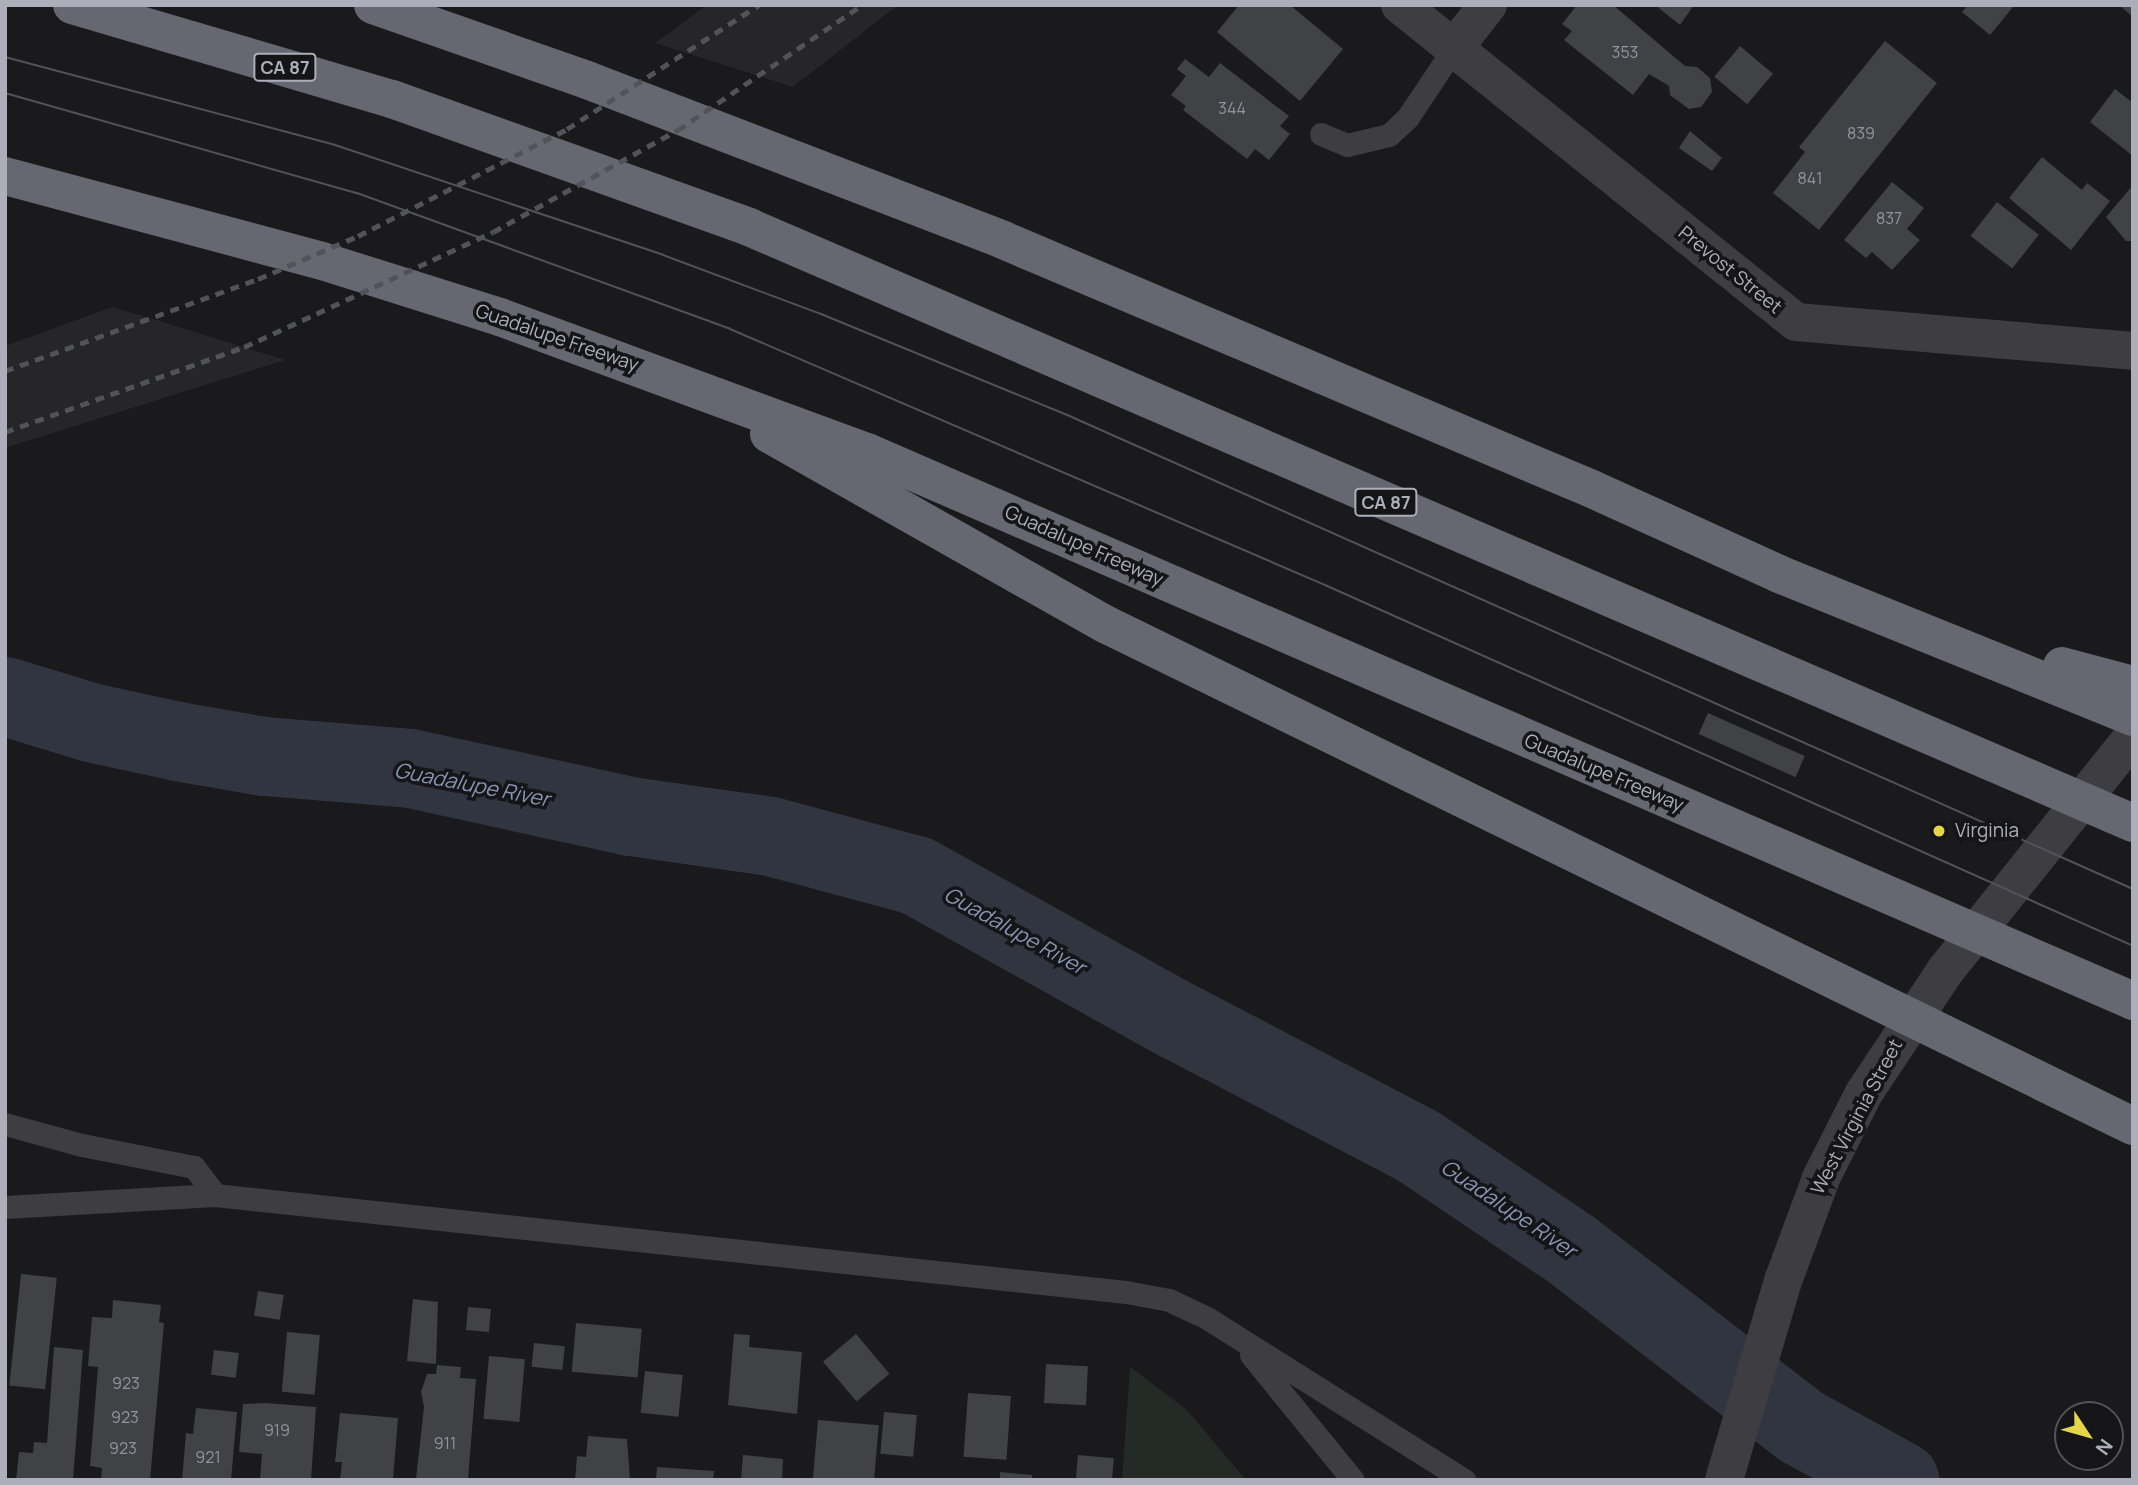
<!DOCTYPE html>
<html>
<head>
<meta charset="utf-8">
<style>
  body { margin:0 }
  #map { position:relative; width:2138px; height:1485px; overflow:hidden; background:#1a191b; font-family:Manrope,sans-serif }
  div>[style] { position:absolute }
  .built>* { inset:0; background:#262628 }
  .green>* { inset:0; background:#242b26 }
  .river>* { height:79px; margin:-39.5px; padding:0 39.5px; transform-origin:39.5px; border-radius:39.5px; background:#30353f }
  .building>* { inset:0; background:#414245; transform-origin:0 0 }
  .service>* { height:23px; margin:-11.5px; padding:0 11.5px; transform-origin:11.5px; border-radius:11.5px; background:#3d3d42 }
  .minor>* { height:38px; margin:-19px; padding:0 19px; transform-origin:19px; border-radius:19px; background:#3d3d42 }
  .tertiary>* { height:38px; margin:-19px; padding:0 19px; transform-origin:19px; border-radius:19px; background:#3d3d42 }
  .motorway>* { height:38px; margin:-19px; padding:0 19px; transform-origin:19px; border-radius:19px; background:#676771 }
  .tram>* { height:2px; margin:-1px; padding:0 1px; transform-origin:1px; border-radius:1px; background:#525259 }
  .rail>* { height:5px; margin-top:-2.5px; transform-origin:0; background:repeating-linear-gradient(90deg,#525259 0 9px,transparent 0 16px) }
  .dots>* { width:19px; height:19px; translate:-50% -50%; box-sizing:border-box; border:4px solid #151416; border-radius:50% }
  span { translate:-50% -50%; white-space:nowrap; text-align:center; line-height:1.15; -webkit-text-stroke:7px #151416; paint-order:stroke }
  .number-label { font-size:16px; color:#92939d }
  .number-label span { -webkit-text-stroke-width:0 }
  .shield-label span { padding:2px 5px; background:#151416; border:2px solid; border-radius:5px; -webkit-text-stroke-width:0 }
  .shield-label { font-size:18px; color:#adaeba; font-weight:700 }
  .street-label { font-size:19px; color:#adaeba }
  .poi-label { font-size:19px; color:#adaeba }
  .left { translate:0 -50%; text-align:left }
  .water-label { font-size:21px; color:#8794b2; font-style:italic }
  .frame { position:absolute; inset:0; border:7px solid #adaeba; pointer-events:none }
  .north { position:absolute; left:2054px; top:1401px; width:70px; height:70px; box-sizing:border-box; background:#151416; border:2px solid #525258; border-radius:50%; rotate:126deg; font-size:19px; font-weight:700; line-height:28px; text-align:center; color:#adaeba }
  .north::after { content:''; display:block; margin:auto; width:24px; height:32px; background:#e5d548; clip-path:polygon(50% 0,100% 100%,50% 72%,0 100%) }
</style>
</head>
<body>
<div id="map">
  <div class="built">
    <div style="clip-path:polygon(707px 5px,898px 5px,793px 87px,655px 43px)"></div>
    <div style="clip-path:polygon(112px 307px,153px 319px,285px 360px,5px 448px,5px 346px)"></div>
  </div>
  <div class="green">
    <div style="clip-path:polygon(1130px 1367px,1187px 1410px,1246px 1480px,1122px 1480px)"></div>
  </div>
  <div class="river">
    <div style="left:5px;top:696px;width:89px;rotate:17deg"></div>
    <div style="left:90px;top:722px;width:89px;rotate:12.3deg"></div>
    <div style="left:177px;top:741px;width:88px;rotate:9.8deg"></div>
    <div style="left:264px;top:756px;width:146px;rotate:4.7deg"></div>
    <div style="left:410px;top:768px;width:225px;rotate:12.3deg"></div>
    <div style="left:630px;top:816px;width:141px;rotate:8.1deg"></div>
    <div style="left:770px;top:836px;width:151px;rotate:15deg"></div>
    <div style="left:916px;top:875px;width:299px;rotate:29.1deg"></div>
    <div style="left:1177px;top:1020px;width:272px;rotate:27.6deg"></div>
    <div style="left:1418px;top:1146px;width:186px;rotate:34deg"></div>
    <div style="left:1572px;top:1250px;width:290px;rotate:37.6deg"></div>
    <div style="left:1802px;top:1427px;width:111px;rotate:28.7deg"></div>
  </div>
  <div class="building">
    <div style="clip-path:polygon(1239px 5px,1290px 5px,1343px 49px,1300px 101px,1217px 32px)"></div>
    <div style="clip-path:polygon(1577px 5px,1613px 5px,1685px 66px,1697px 67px,1710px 78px,1712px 92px,1701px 107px,1689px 109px,1670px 95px,1669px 86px,1649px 74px,1633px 95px,1564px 40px,1572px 31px,1562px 24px)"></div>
    <div style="clip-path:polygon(1655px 5px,1694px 5px,1680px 25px)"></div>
    <div style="clip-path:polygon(1968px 5px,2011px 5px,2013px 7px,1990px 35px,1962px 12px)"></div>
    <div style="clip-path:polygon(2119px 5px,2133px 5px,2133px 15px,2132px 16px)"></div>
    <div style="clip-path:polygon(1885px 41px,1937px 83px,1819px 230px,1773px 193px,1805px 152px,1799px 147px)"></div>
    <div style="left:1740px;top:46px;width:43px;height:40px;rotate:40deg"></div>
    <div style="clip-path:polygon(1185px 59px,1209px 77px,1220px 63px,1289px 116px,1280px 126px,1290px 134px,1269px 160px,1255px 149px,1247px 159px,1183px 110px,1186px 106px,1171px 95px,1186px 76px,1177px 69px)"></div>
    <div style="clip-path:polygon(2115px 89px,2133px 103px,2133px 156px,2090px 122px)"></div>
    <div style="clip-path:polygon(1690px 131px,1722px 158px,1712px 171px,1679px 148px)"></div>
    <div style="clip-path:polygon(2042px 157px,2082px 190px,2087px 183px,2110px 201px,2071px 250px,2009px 198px)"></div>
    <div style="clip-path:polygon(1892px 182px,1924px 208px,1907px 229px,1920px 240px,1892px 270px,1872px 252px,1866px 258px,1844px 240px)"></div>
    <div style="clip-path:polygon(2133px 185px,2133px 241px,2126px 241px,2106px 217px)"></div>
    <div style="left:1997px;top:202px;width:53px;height:43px;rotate:38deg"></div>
    <div style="left:1708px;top:713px;width:106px;height:23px;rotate:24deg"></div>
    <div style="left:21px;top:1274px;width:36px;height:112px;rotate:6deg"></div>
    <div style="left:258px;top:1291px;width:26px;height:25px;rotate:9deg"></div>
    <div style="clip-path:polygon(413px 1299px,438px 1302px,436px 1364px,407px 1361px)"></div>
    <div style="clip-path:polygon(113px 1300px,161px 1305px,159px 1322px,164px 1323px,150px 1480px,101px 1480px,102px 1468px,90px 1466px,98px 1367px,88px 1366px,92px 1317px,112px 1318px)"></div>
    <div style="left:468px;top:1307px;width:23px;height:23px;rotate:5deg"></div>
    <div style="left:576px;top:1323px;width:66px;height:49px;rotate:5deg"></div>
    <div style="left:287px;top:1332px;width:33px;height:60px;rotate:5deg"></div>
    <div style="clip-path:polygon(734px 1334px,750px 1335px,749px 1347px,802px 1352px,797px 1414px,728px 1405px)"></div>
    <div style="left:856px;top:1334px;width:52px;height:43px;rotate:50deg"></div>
    <div style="left:534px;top:1343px;width:31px;height:24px;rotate:6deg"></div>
    <div style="clip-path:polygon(54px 1347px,83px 1350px,73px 1480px,16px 1480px,19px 1452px,33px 1453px,34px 1442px,47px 1443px)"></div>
    <div style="left:214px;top:1350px;width:25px;height:25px;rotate:7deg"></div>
    <div style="left:489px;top:1356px;width:36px;height:63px;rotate:5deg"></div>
    <div style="left:1046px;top:1364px;width:42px;height:39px;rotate:3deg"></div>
    <div style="clip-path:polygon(437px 1365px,461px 1367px,460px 1378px,476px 1379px,468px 1480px,416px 1479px,424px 1407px,421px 1392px,427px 1374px,436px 1374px)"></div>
    <div style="left:645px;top:1371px;width:38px;height:42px;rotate:6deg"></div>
    <div style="left:968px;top:1393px;width:43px;height:64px;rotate:4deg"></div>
    <div style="clip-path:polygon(266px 1403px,316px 1407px,311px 1480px,260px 1480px,262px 1454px,239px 1452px,243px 1404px)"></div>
    <div style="clip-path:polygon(196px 1408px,237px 1412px,231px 1480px,182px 1480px,186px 1433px,193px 1434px)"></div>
    <div style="left:884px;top:1412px;width:33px;height:42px;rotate:5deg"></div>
    <div style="clip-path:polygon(340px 1413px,398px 1418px,393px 1480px,340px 1480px,342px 1462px,335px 1462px)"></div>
    <div style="left:818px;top:1420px;width:61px;height:60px;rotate:5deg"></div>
    <div style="clip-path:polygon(588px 1436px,627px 1439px,630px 1480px,575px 1480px,577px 1456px,586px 1457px)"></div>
    <div style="clip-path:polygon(743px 1455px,783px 1459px,782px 1480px,741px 1480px)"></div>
    <div style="left:1078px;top:1455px;width:36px;height:25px;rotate:5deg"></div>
    <div style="clip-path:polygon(657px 1467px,714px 1471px,713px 1480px,656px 1480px)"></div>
    <div style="clip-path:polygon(1000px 1472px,1032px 1475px,1032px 1480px,1000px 1480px)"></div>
  </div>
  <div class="service">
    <div style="left:1321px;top:134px;width:28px;rotate:23deg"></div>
    <div style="left:1347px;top:145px;width:43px;rotate:-13.4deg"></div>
    <div style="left:1389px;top:135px;width:26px;rotate:-43deg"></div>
    <div style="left:1408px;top:117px;width:83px;rotate:-56.3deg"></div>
    <div style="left:5px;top:1124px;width:80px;rotate:15.3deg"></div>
    <div style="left:82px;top:1145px;width:114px;rotate:11.1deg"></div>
    <div style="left:194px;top:1167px;width:35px;rotate:53deg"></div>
    <div style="left:5px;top:1207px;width:210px;rotate:-3.3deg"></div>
    <div style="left:215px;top:1195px;width:916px;rotate:6.08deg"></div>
    <div style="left:1126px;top:1292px;width:44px;rotate:10.5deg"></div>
    <div style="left:1169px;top:1300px;width:42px;rotate:25.3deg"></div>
    <div style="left:1207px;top:1318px;width:304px;rotate:32.2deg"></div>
    <div style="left:1251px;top:1355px;width:161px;rotate:50.8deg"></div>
  </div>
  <div class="minor">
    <div style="left:1400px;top:5px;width:507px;rotate:38.68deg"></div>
    <div style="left:1796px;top:322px;width:338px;rotate:4.9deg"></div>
    <div style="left:1454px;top:48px;width:55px;rotate:-51.7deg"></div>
  </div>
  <div class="tertiary">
    <div style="left:1724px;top:1480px;width:208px;rotate:-73.5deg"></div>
    <div style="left:1783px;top:1281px;width:110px;rotate:-69.7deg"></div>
    <div style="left:1821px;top:1178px;width:95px;rotate:-63.2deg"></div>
    <div style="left:1864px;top:1093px;width:146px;rotate:-56.4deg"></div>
    <div style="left:1945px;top:971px;width:301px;rotate:-51.3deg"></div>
  </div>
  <div class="motorway">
    <div style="left:72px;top:5px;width:334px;rotate:16.4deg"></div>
    <div style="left:392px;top:99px;width:379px;rotate:19.7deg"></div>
    <div style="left:749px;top:227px;width:1507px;rotate:23.3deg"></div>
    <div style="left:373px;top:5px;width:227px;rotate:19.3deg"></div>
    <div style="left:587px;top:80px;width:446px;rotate:21deg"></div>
    <div style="left:1003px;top:240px;width:639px;rotate:22.92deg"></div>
    <div style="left:1592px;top:489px;width:205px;rotate:24.4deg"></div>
    <div style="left:1779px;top:574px;width:382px;rotate:22deg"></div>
    <div style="left:5px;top:176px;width:328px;rotate:15deg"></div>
    <div style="left:322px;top:261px;width:187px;rotate:17.5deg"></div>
    <div style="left:500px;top:317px;width:391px;rotate:20.2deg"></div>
    <div style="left:867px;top:452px;width:1380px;rotate:23.44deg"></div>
    <div style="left:769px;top:434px;width:388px;rotate:29.5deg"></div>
    <div style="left:1107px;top:625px;width:1142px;rotate:26.03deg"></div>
    <div style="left:2062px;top:666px;width:73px;rotate:15deg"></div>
  </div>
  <div class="tram">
    <div style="left:5px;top:57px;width:342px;rotate:14.9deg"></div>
    <div style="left:335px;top:145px;width:346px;rotate:18.5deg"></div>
    <div style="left:663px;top:255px;width:169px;rotate:20.5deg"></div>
    <div style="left:821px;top:314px;width:274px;rotate:22.3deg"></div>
    <div style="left:1074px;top:418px;width:1159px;rotate:23.98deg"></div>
    <div style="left:5px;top:93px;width:366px;rotate:15.9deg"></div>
    <div style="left:357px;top:193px;width:397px;rotate:20deg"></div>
    <div style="left:730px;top:329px;width:648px;rotate:23.28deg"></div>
    <div style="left:1325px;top:585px;width:885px;rotate:24.07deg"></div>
  </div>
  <div class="rail">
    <div style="left:5px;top:371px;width:269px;rotate:-20deg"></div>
    <div style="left:258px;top:279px;width:109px;rotate:-23.3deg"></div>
    <div style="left:358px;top:236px;width:235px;rotate:-27.1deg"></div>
    <div style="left:567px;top:129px;width:229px;rotate:-32.9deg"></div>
    <div style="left:5px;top:432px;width:254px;rotate:-19.6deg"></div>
    <div style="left:244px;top:347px;width:274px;rotate:-24.8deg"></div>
    <div style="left:493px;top:232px;width:211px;rotate:-28.9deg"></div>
    <div style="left:678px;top:130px;width:222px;rotate:-34.2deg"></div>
  </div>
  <div class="dots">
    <div style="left:1939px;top:831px;background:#e5d548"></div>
  </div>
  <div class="number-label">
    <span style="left:1625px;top:52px">353</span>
    <span style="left:1232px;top:108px">344</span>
    <span style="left:1861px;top:133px">839</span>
    <span style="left:1810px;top:178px">841</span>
    <span style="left:1889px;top:218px">837</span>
    <span style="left:126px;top:1383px">923</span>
    <span style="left:125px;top:1417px">923</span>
    <span style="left:277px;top:1430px">919</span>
    <span style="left:445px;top:1443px">911</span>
    <span style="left:123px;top:1448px">923</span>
    <span style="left:208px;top:1457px">921</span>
  </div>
  <div class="shield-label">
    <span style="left:285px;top:67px">CA 87</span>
    <span style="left:1386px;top:502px">CA 87</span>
  </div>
  <div class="street-label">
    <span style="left:1730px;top:270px;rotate:39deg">Prevost Street</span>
    <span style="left:557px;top:338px;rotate:19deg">Guadalupe Freeway</span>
    <span style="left:1084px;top:546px;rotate:24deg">Guadalupe Freeway</span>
    <span style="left:1604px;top:773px;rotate:23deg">Guadalupe Freeway</span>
    <span style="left:1857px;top:1117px;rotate:-62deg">West Virginia Street</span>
  </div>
  <div class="poi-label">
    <span class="left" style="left:1955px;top:831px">Virginia</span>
  </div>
  <div class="water-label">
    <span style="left:472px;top:784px;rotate:11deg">Guadalupe River</span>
    <span style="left:1015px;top:930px;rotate:29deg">Guadalupe River</span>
    <span style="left:1509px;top:1208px;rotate:34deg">Guadalupe River</span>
  </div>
  <div class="frame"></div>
  <div class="north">N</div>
</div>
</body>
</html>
